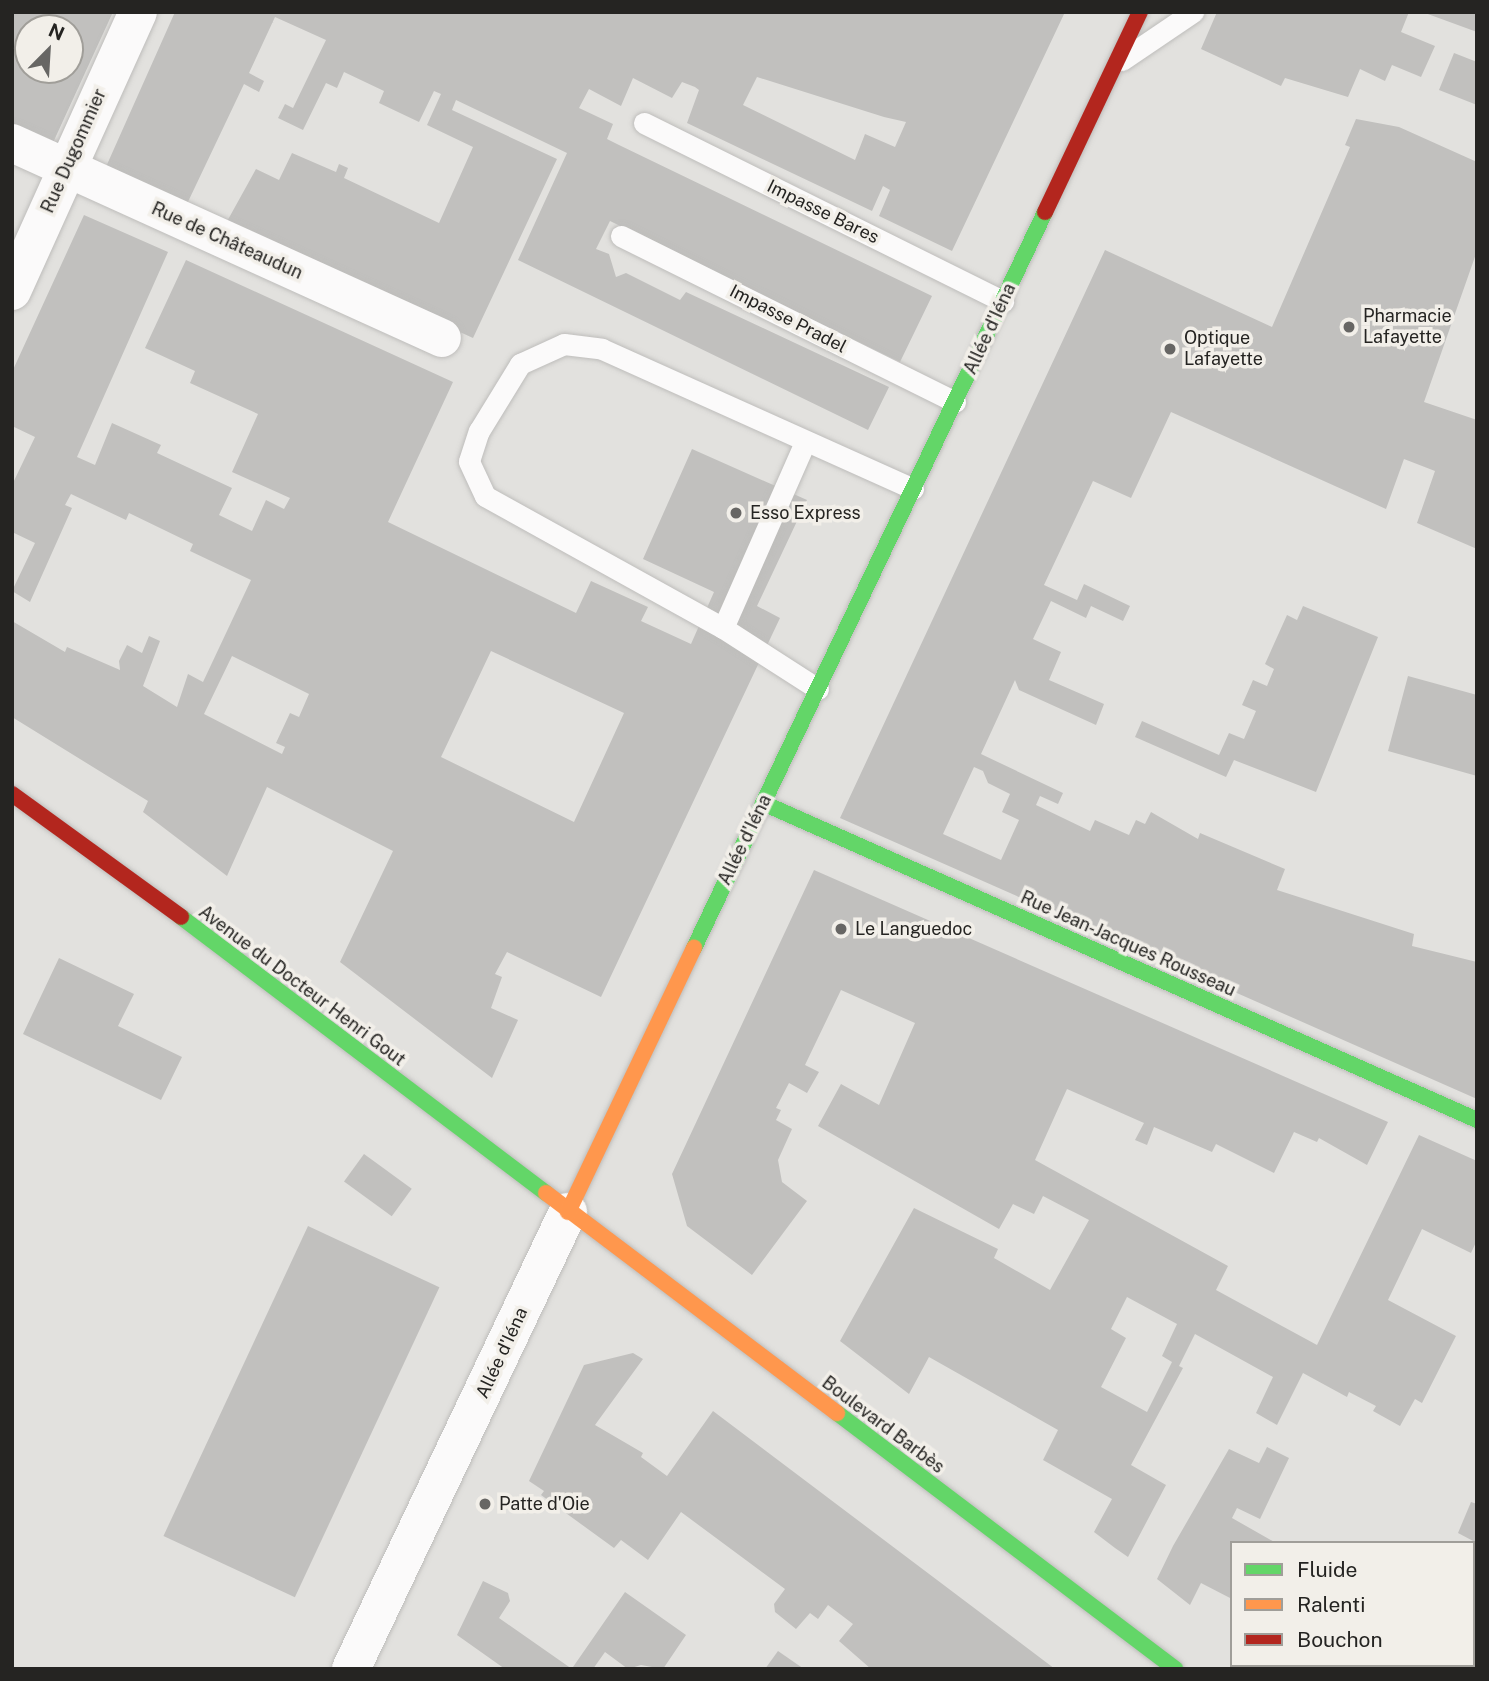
<!DOCTYPE html>
<html>
<head>
<meta charset="utf-8">
<style>
  body { margin:0 }
  #map { position:relative; width:1489px; height:1681px; overflow:hidden; background:#e2e1de; font-family:"Public Sans",sans-serif }
  div>[style] { position:absolute }
  .building>* { inset:0; background:#c1c0be; transform-origin:0 0 }
  .roads { filter:drop-shadow(0 0 2px #bebdbb) drop-shadow(0 0 2px #bebdbb) }
  .lane>* { height:21px; margin:-10.5px; padding:0 10.5px; transform-origin:10.5px; border-radius:10.5px; background:#fbfafa }
  .street>* { height:38px; margin:-19px; padding:0 19px; transform-origin:19px; border-radius:19px; background:#fbfafa }
  .fast>* { height:16px; margin:-8px; padding:0 8px; transform-origin:8px; border-radius:8px; background:#63d668 }
  .slow>* { height:16px; margin:-8px; padding:0 8px; transform-origin:8px; border-radius:8px; background:#ff974d }
  .jam>* { height:16px; margin:-8px; padding:0 8px; transform-origin:8px; border-radius:8px; background:#b3261e }
  .dots>* { width:19px; height:19px; translate:-50% -50%; box-sizing:border-box; border:4px solid #f2efe9; border-radius:50% }
  span { translate:-50% -50%; white-space:nowrap; text-align:center; line-height:1.15; -webkit-text-stroke:7px #f2efe9; paint-order:stroke }
  .street-label { font-size:18px; color:#252422 }
  .poi-label { font-size:18px; color:#252422 }
  .left { translate:0 -50%; text-align:left }
  .frame { position:absolute; inset:0; border:14px solid #252422; pointer-events:none }
  .legend { position:absolute; left:1230px; top:1541px; width:245px; height:126px; box-sizing:border-box; background:#f2efe9; border:2px solid #a09e99; margin:0; padding:9px 12px; list-style:none; font-size:21px; color:#252422 }
  .legend li { display:flex; align-items:center; gap:14px; height:35px }
  .legend b { width:35px; border:2px solid #a09e99 }
  .north { position:absolute; left:14px; top:14px; width:70px; height:70px; box-sizing:border-box; background:#f2efe9; border:2px solid #a09e99; border-radius:50%; rotate:24deg; font-size:19px; font-weight:700; line-height:28px; text-align:center; color:#252422 }
  .north::after { content:''; display:block; margin:auto; width:24px; height:32px; background:#676664; clip-path:polygon(50% 0,100% 100%,50% 72%,0 100%) }
</style>
</head>
<body>
<div id="map">
  <div class="building">
    <div style="clip-path:polygon(evenodd,12px 12px,113px 12px,51px 147px,12px 129px,12px 12px,28px 28px,70px 28px,70px 70px,28px 70px,28px 28px)"></div>
    <div style="clip-path:polygon(evenodd,175px 12px,1065px 12px,952px 251px,879px 216px,890px 190px,883px 186px,872px 211px,687px 123px,699px 90px,695px 87px,682px 82px,672px 98px,633px 78px,621px 106px,589px 89px,579px 108px,613px 124px,607px 139px,619px 145px,932px 296px,900px 362px,610px 221px,596px 249px,609px 254px,616px 277px,626px 273px,680px 300px,686px 292px,889px 387px,868px 430px,518px 260px,567px 153px,456px 100px,452px 110px,557px 159px,473px 338px,225px 225px,256px 169px,279px 180px,292px 153px,336px 172px,339px 164px,348px 168px,344px 178px,439px 223px,473px 147px,427px 125px,441px 94px,434px 91px,419px 122px,379px 103px,384px 91px,344px 72px,337px 88px,326px 83px,303px 130px,278px 118px,285px 104px,293px 108px,326px 40px,275px 17px,249px 73px,264px 81px,259px 92px,244px 84px,186px 206px,105px 169px,175px 12px,757px 77px,884px 117px,906px 122px,895px 147px,865px 134px,855px 160px,743px 105px,757px 77px)"></div>
    <div style="clip-path:polygon(1217px 12px,1409px 12px,1401px 32px,1435px 46px,1421px 77px,1392px 65px,1385px 81px,1360px 69px,1348px 97px,1285px 78px,1281px 86px,1201px 49px)"></div>
    <div style="clip-path:polygon(1477px 12px,1477px 32px,1425px 13px,1425px 12px)"></div>
    <div style="clip-path:polygon(1454px 53px,1477px 62px,1477px 105px,1439px 90px)"></div>
    <div style="clip-path:polygon(evenodd,1356px 119px,1399px 127px,1477px 162px,1477px 251px,1424px 402px,1477px 420px,1477px 549px,1417px 523px,1435px 471px,1404px 459px,1386px 509px,1171px 412px,1131px 498px,1093px 481px,1044px 585px,1077px 600px,1084px 584px,1130px 606px,1123px 621px,1091px 606px,1086px 618px,1051px 601px,1033px 639px,1061px 652px,1049px 680px,1104px 704px,1096px 725px,1019px 690px,1015px 680px,981px 754px,1063px 793px,1058px 804px,1040px 796px,1036px 805px,1090px 831px,1095px 820px,1129px 835px,1136px 820px,1145px 824px,1151px 812px,1198px 839px,1200px 833px,1285px 869px,1277px 890px,1414px 934px,1412px 946px,1477px 962px,1477px 1099px,840px 818px,1105px 250px,1272px 327px,1350px 147px,1345px 145px,1356px 119px,974px 767px,983px 771px,988px 783px,1010px 794px,1002px 812px,1019px 820px,1001px 860px,943px 834px,974px 767px)"></div>
    <div style="clip-path:polygon(evenodd,84px 215px,168px 252px,77px 457px,95px 465px,112px 423px,161px 445px,157px 453px,232px 488px,219px 515px,252px 531px,266px 500px,284px 509px,290px 498px,232px 472px,258px 414px,190px 383px,195px 371px,145px 348px,186px 260px,453px 382px,388px 522px,576px 613px,591px 581px,648px 607px,641px 621px,691px 644px,714px 592px,643px 559px,692px 449px,807px 500px,757px 606px,780px 618px,601px 997px,507px 952px,495px 974px,502px 977px,491px 1008px,518px 1020px,492px 1078px,340px 962px,393px 851px,267px 787px,227px 876px,143px 812px,148px 801px,12px 717px,12px 621px,65px 652px,67px 647px,120px 670px,119px 661px,127px 645px,142px 653px,149px 636px,160px 641px,143px 686px,177px 707px,188px 674px,203px 682px,251px 580px,190px 551px,193px 544px,129px 513px,126px 520px,71px 494px,65px 505px,72px 508px,30px 602px,12px 591px,35px 543px,12px 532px,12px 485px,35px 437px,12px 426px,12px 372px,84px 215px,491px 651px,624px 713px,574px 822px,441px 757px,491px 651px,84px 215px,232px 656px,309px 694px,299px 717px,290px 713px,276px 743px,285px 747px,282px 754px,204px 714px,232px 656px)"></div>
    <div style="clip-path:polygon(1303px 606px,1378px 637px,1316px 792px,1234px 760px,1226px 777px,1135px 737px,1142px 721px,1219px 755px,1229px 733px,1244px 739px,1256px 711px,1242px 705px,1253px 680px,1267px 686px,1274px 669px,1265px 664px,1287px 615px,1297px 620px)"></div>
    <div style="clip-path:polygon(1408px 676px,1477px 695px,1477px 776px,1388px 751px)"></div>
    <div style="clip-path:polygon(evenodd,814px 870px,1388px 1122px,1367px 1165px,1319px 1138px,1317px 1142px,1294px 1132px,1274px 1173px,1216px 1144px,1212px 1152px,1154px 1127px,1147px 1145px,1135px 1140px,1144px 1123px,1067px 1089px,1035px 1160px,1228px 1266px,1216px 1290px,1317px 1345px,1419px 1135px,1477px 1161px,1477px 1240px,1471px 1253px,1422px 1229px,1388px 1300px,1456px 1336px,1422px 1403px,1415px 1399px,1400px 1426px,1373px 1411px,1376px 1406px,1349px 1392px,1347px 1397px,1303px 1373px,1277px 1425px,1256px 1413px,1273px 1377px,1195px 1334px,1179px 1366px,1183px 1368px,1131px 1465px,1166px 1485px,1128px 1557px,1115px 1548px,1094px 1532px,1112px 1499px,1043px 1460px,1058px 1430px,929px 1357px,909px 1394px,840px 1341px,914px 1208px,998px 1249px,994px 1258px,1050px 1290px,1089px 1220px,1043px 1196px,1034px 1214px,1013px 1204px,999px 1229px,818px 1126px,841px 1084px,879px 1105px,915px 1023px,841px 990px,805px 1065px,819px 1072px,807px 1093px,789px 1083px,776px 1108px,781px 1110px,776px 1120px,792px 1129px,778px 1160px,782px 1182px,807px 1201px,752px 1275px,687px 1226px,672px 1174px,814px 870px,1127px 1297px,1177px 1324px,1162px 1356px,1172px 1362px,1147px 1412px,1101px 1387px,1126px 1338px,1111px 1329px,1127px 1297px)"></div>
    <div style="clip-path:polygon(59px 958px,134px 994px,118px 1026px,182px 1057px,161px 1100px,23px 1034px)"></div>
    <div style="left:364px;top:1154px;width:59px;height:34px;rotate:36deg"></div>
    <div style="left:308px;top:1226px;width:145px;height:342px;rotate:25deg"></div>
    <div style="clip-path:polygon(633px 1353px,643px 1359px,595px 1425px,643px 1453px,641px 1457px,667px 1476px,713px 1411px,1055px 1669px,871px 1669px,839px 1641px,853px 1624px,828px 1605px,818px 1619px,810px 1613px,796px 1629px,775px 1612px,774px 1604px,785px 1589px,681px 1512px,648px 1560px,621px 1540px,614px 1548px,541px 1495px,544px 1491px,529px 1481px,584px 1365px)"></div>
    <div style="clip-path:polygon(1267px 1447px,1289px 1458px,1260px 1519px,1237px 1508px,1232px 1518px,1276px 1543px,1232px 1543px,1232px 1599px,1201px 1583px,1190px 1605px,1157px 1579px,1173px 1546px,1229px 1449px,1259px 1463px)"></div>
    <div style="clip-path:polygon(1471px 1502px,1477px 1504px,1477px 1543px,1458px 1533px)"></div>
    <div style="clip-path:polygon(483px 1581px,508px 1593px,510px 1601px,499px 1618px,572px 1669px,505px 1669px,457px 1635px)"></div>
    <div style="clip-path:polygon(1473px 1588px,1477px 1669px,1440px 1669px,1473px 1665px)"></div>
    <div style="clip-path:polygon(625px 1592px,686px 1635px,663px 1669px,641px 1665px,628px 1669px,605px 1652px,593px 1669px,576px 1669px,573px 1667px)"></div>
    <div style="clip-path:polygon(778px 1651px,804px 1669px,765px 1669px)"></div>
  </div>
  <div class="roads">
    <div class="lane">
      <div style="left:1122px;top:60px;width:86px;rotate:-34.1deg"></div>
      <div style="left:644px;top:123px;width:401px;rotate:26.4deg"></div>
      <div style="left:621px;top:236px;width:373px;rotate:26.4deg"></div>
      <div style="left:723px;top:628px;width:203px;rotate:-66.2deg"></div>
      <div style="left:818px;top:689px;width:113px;rotate:-147.3deg"></div>
      <div style="left:723px;top:628px;width:272px;rotate:-151deg"></div>
      <div style="left:485px;top:496px;width:38px;rotate:-115deg"></div>
      <div style="left:469px;top:461px;width:32px;rotate:-72deg"></div>
      <div style="left:479px;top:431px;width:79px;rotate:-58.5deg"></div>
      <div style="left:520px;top:364px;width:48px;rotate:-24.4deg"></div>
      <div style="left:564px;top:344px;width:38px;rotate:7deg"></div>
      <div style="left:602px;top:349px;width:341px;rotate:24.2deg"></div>
    </div>
    <div class="street">
      <div style="left:12px;top:143px;width:472px;rotate:24.4deg"></div>
      <div style="left:12px;top:291px;width:306px;rotate:-65.7deg"></div>
      <div style="left:351px;top:1669px;width:506px;rotate:-64.6deg"></div>
    </div>
    <div class="fast">
      <div style="left:763px;top:803px;width:781px;rotate:23.94deg"></div>
      <div style="left:181px;top:917px;width:458px;rotate:37.1deg"></div>
      <div style="left:694px;top:948px;width:815px;rotate:-64.5deg"></div>
      <div style="left:837px;top:1413px;width:424px;rotate:37.1deg"></div>
    </div>
    <div class="slow">
      <div style="left:546px;top:1193px;width:365px;rotate:37.1deg"></div>
      <div style="left:568px;top:1212px;width:293px;rotate:-64.5deg"></div>
    </div>
    <div class="jam">
      <div style="left:1045px;top:212px;width:221px;rotate:-64.6deg"></div>
      <div style="left:12px;top:794px;width:209px;rotate:36deg"></div>
    </div>
  </div>
  <div class="dots">
    <div style="left:1349px;top:327px;background:#676664"></div>
    <div style="left:1170px;top:349px;background:#676664"></div>
    <div style="left:736px;top:513px;background:#676664"></div>
    <div style="left:841px;top:929px;background:#676664"></div>
    <div style="left:485px;top:1504px;background:#676664"></div>
  </div>
  <div class="street-label">
    <span style="left:74px;top:151px;rotate:-66deg">Rue Dugommier</span>
    <span style="left:823px;top:212px;rotate:26deg">Impasse Bares</span>
    <span style="left:227px;top:241px;rotate:24deg">Rue de Châteaudun</span>
    <span style="left:788px;top:319px;rotate:27deg">Impasse Pradel</span>
    <span style="left:990px;top:329px;rotate:-65deg">Allée d'Iéna</span>
    <span style="left:745px;top:840px;rotate:-64deg">Allée d'Iéna</span>
    <span style="left:1128px;top:944px;rotate:24deg">Rue Jean-Jacques Rousseau</span>
    <span style="left:302px;top:986px;rotate:37deg">Avenue du Docteur Henri Gout</span>
    <span style="left:502px;top:1353px;rotate:-65deg">Allée d'Iéna</span>
    <span style="left:883px;top:1425px;rotate:37deg">Boulevard Barbès</span>
  </div>
  <div class="poi-label">
    <span class="left" style="left:1363px;top:327px">Pharmacie<br>Lafayette</span>
    <span class="left" style="left:1184px;top:349px">Optique<br>Lafayette</span>
    <span class="left" style="left:750px;top:513px">Esso Express</span>
    <span class="left" style="left:855px;top:929px">Le Languedoc</span>
    <span class="left" style="left:499px;top:1504px">Patte d'Oie</span>
  </div>
  <div class="frame"></div>
  <ul class="legend">
  <li><b style="height:9px;background:#63d668"></b>Fluide</li>
  <li><b style="height:9px;background:#ff974d"></b>Ralenti</li>
  <li><b style="height:9px;background:#b3261e"></b>Bouchon</li>
  </ul>
  <div class="north">N</div>
</div>
</body>
</html>
